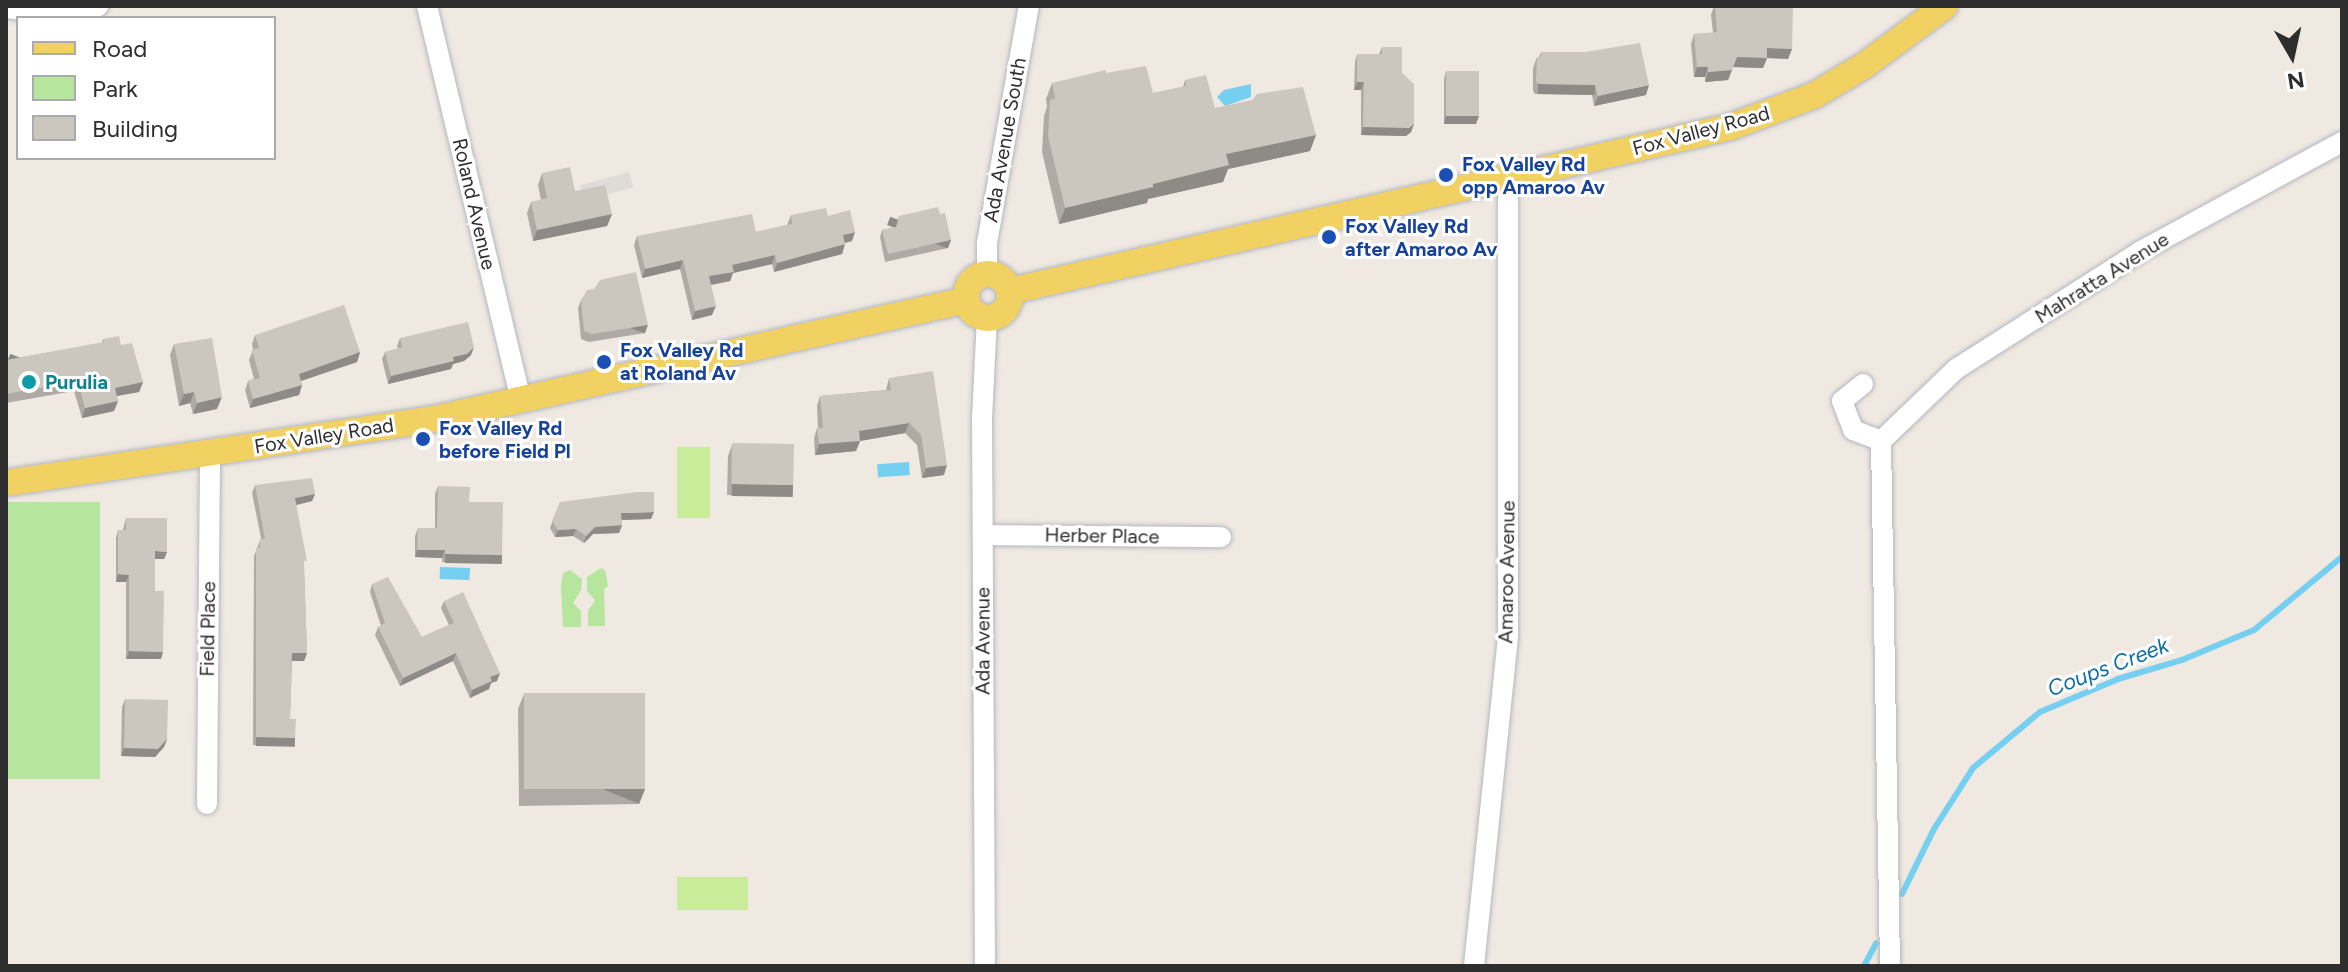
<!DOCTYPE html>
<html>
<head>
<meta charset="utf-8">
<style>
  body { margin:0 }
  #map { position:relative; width:2348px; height:972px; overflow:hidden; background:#efe9e1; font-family:Figtree,sans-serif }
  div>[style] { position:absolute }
  .green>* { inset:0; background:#b6e59e; transform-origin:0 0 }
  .pitch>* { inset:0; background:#c9ec9a; transform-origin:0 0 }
  .plaza>* { inset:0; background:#dfdcd8; transform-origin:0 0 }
  .water>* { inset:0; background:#75cff0; transform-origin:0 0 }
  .stream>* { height:6px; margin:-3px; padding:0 3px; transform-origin:3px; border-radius:3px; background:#75cff0 }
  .roads { filter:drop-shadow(0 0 2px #b4b7c1) drop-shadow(0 0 2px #b4b7c1) }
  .minor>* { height:20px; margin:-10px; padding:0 10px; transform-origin:10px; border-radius:10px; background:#fff }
  .major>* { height:26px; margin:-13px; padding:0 13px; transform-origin:13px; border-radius:13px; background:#f2d163 }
  .major>.ring { margin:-13px; padding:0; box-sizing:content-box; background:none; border:26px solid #f2d163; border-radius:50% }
  .wall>* { inset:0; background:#afaba4 }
  .shaded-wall>* { inset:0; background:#8e8b86; transform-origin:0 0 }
  .building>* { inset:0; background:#cbc7bf; transform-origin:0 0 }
  .dots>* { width:22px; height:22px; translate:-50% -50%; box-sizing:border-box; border:4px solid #fff; border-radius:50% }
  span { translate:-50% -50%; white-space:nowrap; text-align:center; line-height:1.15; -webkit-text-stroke:6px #fff; paint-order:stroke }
  .street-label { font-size:20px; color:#2e2e2e }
  .transit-label { font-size:20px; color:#164399; font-weight:700 }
  .left { translate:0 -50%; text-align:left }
  .culture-label { font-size:20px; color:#0d838f; font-weight:700 }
  .water-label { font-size:22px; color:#0d6fa3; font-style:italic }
  .frame { position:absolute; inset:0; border:8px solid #2e2e2e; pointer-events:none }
  .legend { position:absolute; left:16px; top:16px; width:260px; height:144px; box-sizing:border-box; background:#fff; border:2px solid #ababab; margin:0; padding:10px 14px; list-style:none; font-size:24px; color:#2e2e2e }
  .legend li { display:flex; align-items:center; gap:16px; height:40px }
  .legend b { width:40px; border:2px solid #ababab }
  .north { position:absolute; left:2252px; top:16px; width:80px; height:80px; -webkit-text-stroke:6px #fff; paint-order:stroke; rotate:171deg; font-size:22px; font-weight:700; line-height:32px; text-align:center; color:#2e2e2e }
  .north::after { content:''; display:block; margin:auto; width:28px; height:36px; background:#2e2e2e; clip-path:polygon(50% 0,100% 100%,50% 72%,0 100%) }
</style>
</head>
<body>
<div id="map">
  <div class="green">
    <div style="left:100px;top:502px;width:277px;height:95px;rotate:90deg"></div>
    <div style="clip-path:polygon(601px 568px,605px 570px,608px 586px,604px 589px,605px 626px,588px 626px,588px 611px,595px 600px,587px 591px,587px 577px)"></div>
    <div style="clip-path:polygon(570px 570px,582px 579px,581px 590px,573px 603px,581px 611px,581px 627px,563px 627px,561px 586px,563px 573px)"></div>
  </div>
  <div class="pitch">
    <div style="left:677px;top:447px;width:33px;height:71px"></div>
    <div style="left:748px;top:877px;width:33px;height:71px;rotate:90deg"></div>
  </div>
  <div class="plaza">
    <div style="left:629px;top:172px;width:16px;height:51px;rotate:75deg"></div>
  </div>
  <div class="water">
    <div style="clip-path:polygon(1251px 84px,1251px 97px,1225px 106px,1217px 97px,1224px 90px)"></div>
    <div style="left:909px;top:462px;width:13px;height:32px;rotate:86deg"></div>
    <div style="left:440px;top:567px;width:30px;height:12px;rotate:2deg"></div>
  </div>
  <div class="stream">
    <div style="left:1902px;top:894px;width:72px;rotate:-63.8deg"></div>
    <div style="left:1934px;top:829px;width:72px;rotate:-57.4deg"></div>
    <div style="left:1973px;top:768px;width:87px;rotate:-39.9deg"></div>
    <div style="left:2040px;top:712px;width:85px;rotate:-22.9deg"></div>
    <div style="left:2118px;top:679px;width:67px;rotate:-16.5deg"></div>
    <div style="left:2182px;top:660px;width:78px;rotate:-22.6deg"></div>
    <div style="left:2254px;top:630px;width:114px;rotate:-39.7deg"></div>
    <div style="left:1864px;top:966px;width:26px;rotate:-62deg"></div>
  </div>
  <div class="roads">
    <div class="minor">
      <div style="left:427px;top:6px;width:406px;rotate:76.6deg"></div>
      <div style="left:6px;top:8px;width:74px;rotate:6.2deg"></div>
      <div style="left:80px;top:16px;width:21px;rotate:-29deg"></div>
      <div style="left:987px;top:274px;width:31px;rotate:-90deg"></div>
      <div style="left:987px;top:243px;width:241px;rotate:-80deg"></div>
      <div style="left:1863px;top:384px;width:27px;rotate:141deg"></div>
      <div style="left:1842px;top:401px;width:31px;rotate:69deg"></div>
      <div style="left:1853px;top:430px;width:30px;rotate:21deg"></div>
      <div style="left:983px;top:535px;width:238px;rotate:0.5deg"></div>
      <div style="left:207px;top:804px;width:351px;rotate:-89.5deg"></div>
      <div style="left:985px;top:966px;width:547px;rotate:-90.31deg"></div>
      <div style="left:982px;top:419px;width:102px;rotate:-87.2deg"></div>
      <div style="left:1474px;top:966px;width:333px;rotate:-84.1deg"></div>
      <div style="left:1508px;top:635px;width:459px;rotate:-90deg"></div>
      <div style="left:1890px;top:966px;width:525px;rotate:-90.98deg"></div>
      <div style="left:1881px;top:441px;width:104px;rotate:-43.8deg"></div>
      <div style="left:1956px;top:369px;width:219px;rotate:-32.5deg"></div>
      <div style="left:2141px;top:251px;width:229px;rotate:-28.5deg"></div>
    </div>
    <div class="major">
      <div class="ring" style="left:966px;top:274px;width:18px;height:18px"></div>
      <div style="left:1010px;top:291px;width:738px;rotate:-12.83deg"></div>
      <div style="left:1730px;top:127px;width:91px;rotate:-20.6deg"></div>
      <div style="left:1815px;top:95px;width:58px;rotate:-31deg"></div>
      <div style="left:1865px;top:65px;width:99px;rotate:-36.4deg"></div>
      <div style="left:6px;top:483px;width:433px;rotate:-8.5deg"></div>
      <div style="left:434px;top:419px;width:546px;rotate:-12.59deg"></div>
    </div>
  </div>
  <div class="wall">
    <div style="clip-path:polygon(1714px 6px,1792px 49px,1788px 59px,1767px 58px,1763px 68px,1733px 67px,1728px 80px,1705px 82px,1705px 77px,1694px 77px,1691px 44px,1694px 34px,1713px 33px,1711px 15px)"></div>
    <div style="clip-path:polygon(1382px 47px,1402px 73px,1414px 124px,1411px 132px,1406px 136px,1361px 135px,1361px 90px,1354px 90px,1355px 62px,1357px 54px,1379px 54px)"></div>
    <div style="clip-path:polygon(1541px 52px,1646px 95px,1594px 106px,1592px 95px,1535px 94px,1533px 91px,1533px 68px,1537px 57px,1539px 57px)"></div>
    <div style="clip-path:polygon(1446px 71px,1476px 124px,1444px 124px,1444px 79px)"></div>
    <div style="clip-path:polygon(1185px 80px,1215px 108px,1316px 135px,1310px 151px,1228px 169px,1223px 182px,1148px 199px,1147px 203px,1059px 224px,1042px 152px,1044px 116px,1047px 107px,1046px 99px,1052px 83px,1153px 93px,1183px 87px)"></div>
    <div style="clip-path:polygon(542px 173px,575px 191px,612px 214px,607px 226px,533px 241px,527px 213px,531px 202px,541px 200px,538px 185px)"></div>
    <div style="clip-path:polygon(940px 214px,951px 240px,948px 248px,885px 262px,880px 237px,882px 230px,895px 227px,899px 216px)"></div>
    <div style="clip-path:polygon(791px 215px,828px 216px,852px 241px,845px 243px,842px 254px,774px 272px,772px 264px,733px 273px,730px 281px,711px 285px,712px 315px,692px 320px,680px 269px,642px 278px,634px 245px,637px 236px,756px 232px,787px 225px)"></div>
    <div style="clip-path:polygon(594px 289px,645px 333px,589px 342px,581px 339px,578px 308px,581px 300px)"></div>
    <div style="clip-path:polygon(255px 335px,360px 352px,357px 362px,301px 381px,302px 385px,299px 395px,250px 408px,245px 390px,248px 381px,254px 379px,249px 360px,253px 350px,252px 344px)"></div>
    <div style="clip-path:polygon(400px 338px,471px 355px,464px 361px,453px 364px,451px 369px,388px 384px,382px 359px,385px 352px,398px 349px,397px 346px)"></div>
    <div style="clip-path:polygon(103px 339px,121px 345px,143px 382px,139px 392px,117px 396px,118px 401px,114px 411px,82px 418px,74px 391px,6px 403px,6px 360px,102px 343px)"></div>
    <div style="clip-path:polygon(174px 344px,217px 409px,193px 414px,190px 403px,179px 406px,170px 355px)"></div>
    <div style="clip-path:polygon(889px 378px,944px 475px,922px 478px,917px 445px,905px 433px,860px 441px,856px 451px,815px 455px,814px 438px,817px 428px,818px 428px,817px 406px,820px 396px,886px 390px)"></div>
    <div style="clip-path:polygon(732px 445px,789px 496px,727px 495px,728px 456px)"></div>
    <div style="clip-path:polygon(255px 485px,315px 494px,312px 501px,296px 505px,304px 569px,307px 653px,304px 661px,292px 661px,290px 719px,295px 738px,292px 746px,253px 745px,254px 556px,261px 538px,252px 493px)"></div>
    <div style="clip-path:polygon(438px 486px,469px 502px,499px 563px,442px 562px,442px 558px,415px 557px,415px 536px,418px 528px,435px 528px,435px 494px)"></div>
    <div style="clip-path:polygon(560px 502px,651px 519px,622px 520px,622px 525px,619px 533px,593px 534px,584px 543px,573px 536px,555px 537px,550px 528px)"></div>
    <div style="clip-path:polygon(126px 518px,167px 552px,164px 559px,155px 559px,155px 591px,161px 659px,126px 659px,126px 582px,116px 582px,116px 538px,118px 530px,123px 530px)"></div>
    <div style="clip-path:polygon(372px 584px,422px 637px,449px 625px,441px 608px,444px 601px,497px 681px,491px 683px,489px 689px,470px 698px,453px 661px,400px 686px,375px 635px,378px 627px,381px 626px,370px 592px)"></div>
    <div style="clip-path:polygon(524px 694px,645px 789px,639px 804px,519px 806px,518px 709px)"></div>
    <div style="clip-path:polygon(125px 699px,167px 739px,164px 747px,155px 757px,121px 756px,122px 707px)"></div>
  </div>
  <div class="shaded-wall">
    <div style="clip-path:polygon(1767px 48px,1792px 49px,1788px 59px,1767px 58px,1763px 68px,1733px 67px,1737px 57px)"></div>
    <div style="clip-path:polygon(1697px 67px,1708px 67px,1705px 77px,1694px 77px)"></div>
    <div style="clip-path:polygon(1732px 70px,1728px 80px,1705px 82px,1708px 72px)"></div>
    <div style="clip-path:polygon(1357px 82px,1364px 82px,1361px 90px,1354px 90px)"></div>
    <div style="left:1538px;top:84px;width:57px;height:10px;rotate:1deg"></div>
    <div style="clip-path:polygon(1649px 85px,1646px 95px,1594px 106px,1598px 96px)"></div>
    <div style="clip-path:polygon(1446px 116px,1479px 116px,1476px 124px,1444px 124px)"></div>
    <div style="clip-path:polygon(1414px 124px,1411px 132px,1406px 136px,1361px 135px,1363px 127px)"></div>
    <div style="clip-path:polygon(1316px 135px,1310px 151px,1228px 169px,1223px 182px,1148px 199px,1147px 203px,1059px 224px,1065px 208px,1153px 184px,1226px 154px)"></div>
    <div style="clip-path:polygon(612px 214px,607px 226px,533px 241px,537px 230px)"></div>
    <div style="clip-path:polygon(855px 232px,852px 241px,840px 244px,843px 235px)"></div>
    <div style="left:951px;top:240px;width:9px;height:65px;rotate:111deg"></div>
    <div style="clip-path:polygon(845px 244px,842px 254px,774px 272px,777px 263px)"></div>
    <div style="clip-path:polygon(775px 255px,772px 264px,733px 273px,730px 281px,705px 286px,709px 276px,732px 265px)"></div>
    <div style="clip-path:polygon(683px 260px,680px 269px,642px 278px,645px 269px)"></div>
    <div style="clip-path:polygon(716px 306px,712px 315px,692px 320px,695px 311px)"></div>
    <div style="left:648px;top:325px;width:9px;height:57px;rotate:111deg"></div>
    <div style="clip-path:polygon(474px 347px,471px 355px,464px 361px,453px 364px,451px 369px,388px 384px,391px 376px,453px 357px)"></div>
    <div style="clip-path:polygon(360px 352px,357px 362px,295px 383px,299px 374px)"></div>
    <div style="left:78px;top:381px;width:11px;height:73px;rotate:112deg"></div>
    <div style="clip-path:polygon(143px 382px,139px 392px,111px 397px,115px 388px)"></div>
    <div style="clip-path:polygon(302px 385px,299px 395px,250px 408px,253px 399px)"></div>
    <div style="clip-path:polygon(194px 392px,190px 403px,179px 406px,184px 394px)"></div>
    <div style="clip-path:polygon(222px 397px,217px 409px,193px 414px,197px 403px)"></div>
    <div style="clip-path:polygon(118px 401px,114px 411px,82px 418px,85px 408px)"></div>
    <div style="clip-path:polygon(909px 423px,905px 433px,860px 441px,856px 451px,815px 455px,819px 444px,859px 431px)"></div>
    <div style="clip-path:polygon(947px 465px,944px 475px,922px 478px,926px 468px)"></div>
    <div style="left:732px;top:484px;width:61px;height:12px;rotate:1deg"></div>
    <div style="clip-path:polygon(315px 494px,312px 501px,292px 506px,295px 498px)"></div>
    <div style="clip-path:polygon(654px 512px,651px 519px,619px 520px,621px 513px)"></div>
    <div style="clip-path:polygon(622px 525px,619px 533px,593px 534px,584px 543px,586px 536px,595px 527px)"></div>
    <div style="clip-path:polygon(576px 529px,573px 536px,555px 537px,558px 530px)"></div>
    <div style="clip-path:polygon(417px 550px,445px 550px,442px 558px,415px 557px)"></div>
    <div style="clip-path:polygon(155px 551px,167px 552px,164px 559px,152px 559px)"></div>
    <div style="left:445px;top:554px;width:57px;height:9px;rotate:1deg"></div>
    <div style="clip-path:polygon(118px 574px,129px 575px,126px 582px,116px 582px)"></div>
    <div style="clip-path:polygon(129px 651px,163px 652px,161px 659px,126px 659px)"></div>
    <div style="clip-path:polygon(292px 653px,307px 653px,304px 661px,290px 661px)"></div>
    <div style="clip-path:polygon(456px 653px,453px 661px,400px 686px,403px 678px)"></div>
    <div style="clip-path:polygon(500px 673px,497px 681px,491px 683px,489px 689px,470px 698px,472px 690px,490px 677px)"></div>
    <div style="left:256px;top:737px;width:39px;height:9px;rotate:1deg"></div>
    <div style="clip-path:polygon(167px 739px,164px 747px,155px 757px,121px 756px,124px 748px)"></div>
    <div style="left:645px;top:789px;width:16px;height:121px;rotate:112deg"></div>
  </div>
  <div class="building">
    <div style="clip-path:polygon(1715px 6px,1793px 6px,1792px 49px,1767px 48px,1767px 58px,1737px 57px,1732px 70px,1708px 72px,1708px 67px,1697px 67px,1694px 34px,1717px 32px)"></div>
    <div style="clip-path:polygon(1640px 43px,1649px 85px,1598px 96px,1595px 85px,1538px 84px,1536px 81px,1537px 57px,1541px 57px,1541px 52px,1585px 52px)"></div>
    <div style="clip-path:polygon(1382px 47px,1402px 47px,1402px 73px,1414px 84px,1414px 124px,1409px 128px,1363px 127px,1364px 82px,1357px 82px,1357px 54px,1382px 54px)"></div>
    <div style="clip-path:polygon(1146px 66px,1153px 93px,1186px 86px,1185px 80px,1206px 75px,1215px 108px,1252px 100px,1257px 94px,1303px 87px,1316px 135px,1226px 154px,1229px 165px,1153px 184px,1153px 187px,1065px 208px,1048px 136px,1050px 100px,1055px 98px,1052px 83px,1106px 70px,1106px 73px)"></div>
    <div style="left:1446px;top:71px;width:33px;height:45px"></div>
    <div style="clip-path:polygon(570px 167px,575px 191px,605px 185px,612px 214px,537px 230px,531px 202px,547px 198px,542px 173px)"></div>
    <div style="clip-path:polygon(938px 207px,940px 214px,945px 213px,951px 240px,888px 254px,882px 230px,896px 227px,899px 216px)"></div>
    <div style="clip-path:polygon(826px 208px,828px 216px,850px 210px,855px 232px,843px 235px,845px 244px,777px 263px,775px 255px,732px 265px,734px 272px,709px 276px,716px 306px,695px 311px,683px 260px,645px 269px,637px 236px,752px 214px,756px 232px,792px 224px,791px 215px)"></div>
    <div style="clip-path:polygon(636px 272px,648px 325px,592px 334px,584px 331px,581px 300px,587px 290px,594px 289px,600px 280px)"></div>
    <div style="clip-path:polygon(344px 305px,360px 352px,299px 374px,302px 385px,253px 399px,248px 381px,260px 378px,252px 350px,259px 348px,255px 335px)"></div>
    <div style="clip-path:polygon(468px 322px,474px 347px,467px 354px,453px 357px,454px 361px,391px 376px,385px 352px,402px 347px,400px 338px)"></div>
    <div style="clip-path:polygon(119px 336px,121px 345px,132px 343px,143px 382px,115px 388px,118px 401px,85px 408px,78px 381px,6px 394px,6px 360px,104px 342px,103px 339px)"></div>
    <div style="clip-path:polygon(212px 338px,222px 397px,197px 403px,194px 392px,184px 394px,174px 344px)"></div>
    <div style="clip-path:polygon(933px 371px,947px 465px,926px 468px,921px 435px,909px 423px,859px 431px,860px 441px,819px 444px,817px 428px,823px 428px,820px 396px,891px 390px,889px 378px)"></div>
    <div style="left:794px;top:444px;width:41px;height:62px;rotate:91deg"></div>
    <div style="clip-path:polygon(312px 478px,315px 494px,295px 498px,307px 561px,304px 561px,307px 653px,292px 653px,290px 719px,296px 719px,295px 738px,256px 737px,256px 548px,260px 548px,260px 538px,265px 539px,255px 485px)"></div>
    <div style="clip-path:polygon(438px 486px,470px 487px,469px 502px,503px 502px,502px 555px,445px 554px,445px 550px,417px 550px,418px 528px,437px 528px)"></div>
    <div style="clip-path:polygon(637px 492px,654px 492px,654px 512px,621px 513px,622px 525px,595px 527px,586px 536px,576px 529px,558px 530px,552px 521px,560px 502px)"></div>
    <div style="clip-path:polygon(126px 518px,167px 518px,167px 552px,155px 551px,155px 591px,164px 591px,163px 652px,129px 651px,129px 575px,118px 574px,118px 530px,126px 530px)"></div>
    <div style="clip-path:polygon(388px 577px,422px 637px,454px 623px,444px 601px,463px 592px,500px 673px,490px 677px,492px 681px,472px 690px,456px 653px,403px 678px,378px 627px,385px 623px,372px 584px)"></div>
    <div style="left:645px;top:693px;width:96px;height:121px;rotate:90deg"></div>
    <div style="clip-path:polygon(125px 699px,168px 700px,167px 739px,158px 749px,124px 748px)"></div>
  </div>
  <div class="dots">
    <div style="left:1446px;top:175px;background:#1a4fb4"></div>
    <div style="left:1329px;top:237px;background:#1a4fb4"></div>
    <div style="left:604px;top:362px;background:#1a4fb4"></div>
    <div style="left:29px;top:382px;background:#0f9aa8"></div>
    <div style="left:423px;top:439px;background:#1a4fb4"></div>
  </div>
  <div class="street-label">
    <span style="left:1701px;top:131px;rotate:-15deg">Fox Valley Road</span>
    <span style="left:1005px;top:140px;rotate:-80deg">Ada Avenue South</span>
    <span style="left:474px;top:204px;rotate:77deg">Roland Avenue</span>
    <span style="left:2102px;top:278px;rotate:-32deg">Mahratta Avenue</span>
    <span style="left:324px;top:436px;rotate:-9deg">Fox Valley Road</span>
    <span style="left:1102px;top:536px;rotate:1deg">Herber Place</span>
    <span style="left:1507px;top:572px;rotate:-89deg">Amaroo Avenue</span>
    <span style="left:208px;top:629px;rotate:-89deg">Field Place</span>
    <span style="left:983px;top:641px;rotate:-90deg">Ada Avenue</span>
  </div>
  <div class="transit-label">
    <span class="left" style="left:1462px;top:176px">Fox Valley Rd<br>opp Amaroo Av</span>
    <span class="left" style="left:1345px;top:238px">Fox Valley Rd<br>after Amaroo Av</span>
    <span class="left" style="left:620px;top:362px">Fox Valley Rd<br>at Roland Av</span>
    <span class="left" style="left:439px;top:440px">Fox Valley Rd<br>before Field Pl</span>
  </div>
  <div class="culture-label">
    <span class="left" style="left:45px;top:382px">Purulia</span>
  </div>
  <div class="water-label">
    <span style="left:2108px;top:667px;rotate:-21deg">Coups Creek</span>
  </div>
  <div class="frame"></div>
  <ul class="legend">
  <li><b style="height:10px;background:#f2d163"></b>Road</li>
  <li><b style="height:22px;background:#b6e59e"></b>Park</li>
  <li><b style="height:22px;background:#cbc7bf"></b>Building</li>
  </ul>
  <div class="north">N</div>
</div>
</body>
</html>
